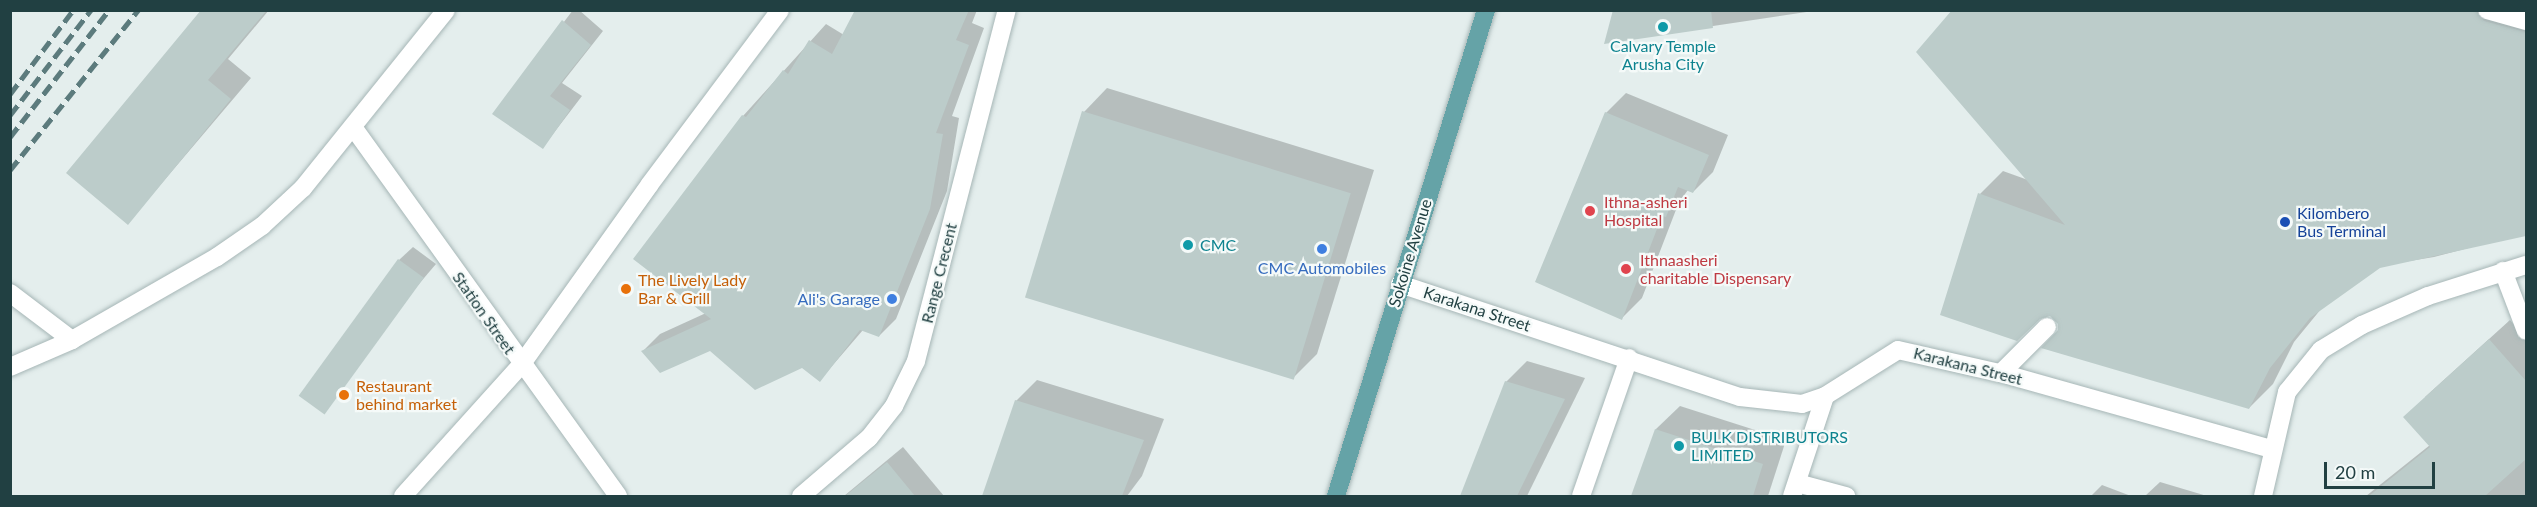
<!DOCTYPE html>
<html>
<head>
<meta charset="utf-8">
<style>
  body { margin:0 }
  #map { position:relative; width:2537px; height:507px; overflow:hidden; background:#e4eeed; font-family:Lato,sans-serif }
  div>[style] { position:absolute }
  .shadow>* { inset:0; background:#0003 }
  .building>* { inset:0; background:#bcccca; transform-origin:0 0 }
  .roads { filter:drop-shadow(0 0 2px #a6b6b6) drop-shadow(0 0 2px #a6b6b6) }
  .service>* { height:18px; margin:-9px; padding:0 9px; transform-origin:9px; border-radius:9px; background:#fff }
  .minor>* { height:18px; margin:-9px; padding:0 9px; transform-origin:9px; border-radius:9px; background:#fff }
  .primary>* { height:18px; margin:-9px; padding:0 9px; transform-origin:9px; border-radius:9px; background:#65a3a7 }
  .rail>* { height:4.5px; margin-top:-2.25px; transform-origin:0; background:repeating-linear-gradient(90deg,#5c7b7d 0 12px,transparent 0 18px) }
  .dots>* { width:16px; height:16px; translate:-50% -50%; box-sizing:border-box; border:3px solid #f5faf9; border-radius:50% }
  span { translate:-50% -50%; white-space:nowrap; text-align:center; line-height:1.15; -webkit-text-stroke:4.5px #f5faf9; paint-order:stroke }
  .culture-label { font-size:16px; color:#0d838f }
  .left { translate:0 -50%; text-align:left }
  .health-label { font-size:16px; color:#be3a42 }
  .transit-label { font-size:16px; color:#164399 }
  .street-label { font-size:16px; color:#214042 }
  .shop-label { font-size:16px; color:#366cbe }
  .right { translate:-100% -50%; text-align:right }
  .food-label { font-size:16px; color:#c56008 }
  .frame { position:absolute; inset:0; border:12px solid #214042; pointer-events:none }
  .scale { position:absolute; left:2324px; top:462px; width:111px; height:27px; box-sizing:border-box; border:3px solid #214042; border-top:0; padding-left:8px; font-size:18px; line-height:21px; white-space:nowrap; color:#214042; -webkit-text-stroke:4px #f5faf9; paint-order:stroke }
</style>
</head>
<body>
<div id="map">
  <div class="shadow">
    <div style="clip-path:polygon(203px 10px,269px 10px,228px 59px,251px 78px,128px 223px)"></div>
    <div style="clip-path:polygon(573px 10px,579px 10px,603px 31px,562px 83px,582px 96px,543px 147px,494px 114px)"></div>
    <div style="clip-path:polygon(857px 10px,977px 10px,972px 23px,984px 28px,952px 116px,959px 118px,947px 191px,896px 319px,879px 336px,863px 330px,820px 380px,802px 366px,711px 349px,643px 351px,660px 334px,706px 313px,743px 116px,826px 24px,844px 35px)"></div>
    <div style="clip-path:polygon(1615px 10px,1820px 10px,1606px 42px)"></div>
    <div style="clip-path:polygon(1954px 10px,2526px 10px,2526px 233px,2434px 257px,2379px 266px,2321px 309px,2294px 342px,2273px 384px,2249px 408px,2059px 331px,2059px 323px,1980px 194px,2003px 171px,2028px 180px)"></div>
    <div style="clip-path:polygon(1107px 88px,1374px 170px,1317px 354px,1293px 378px,1084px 112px)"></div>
    <div style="clip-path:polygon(1626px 93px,1728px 135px,1713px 172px,1693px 192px,1688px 190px,1679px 202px,1642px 298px,1622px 318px,1606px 113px)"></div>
    <div style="clip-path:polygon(413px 247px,436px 264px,314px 407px,399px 260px)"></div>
    <div style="clip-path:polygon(2510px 320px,2526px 339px,2526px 496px,2366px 496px,2430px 445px,2425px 397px)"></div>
    <div style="clip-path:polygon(1527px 361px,1585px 378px,1527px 496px,1462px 496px,1506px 382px)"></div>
    <div style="clip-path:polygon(1037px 380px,1164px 419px,1142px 476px,1127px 496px,984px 496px,1016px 401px)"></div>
    <div style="clip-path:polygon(1680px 406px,1786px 440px,1768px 496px,1632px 496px,1656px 429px)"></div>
    <div style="clip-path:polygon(903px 447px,944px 496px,844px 496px)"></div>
    <div style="clip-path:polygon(2160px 482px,2207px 496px,2145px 496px)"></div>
    <div style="clip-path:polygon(2102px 485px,2131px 496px,2091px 496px)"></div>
  </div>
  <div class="building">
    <div style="clip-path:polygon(201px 10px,267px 10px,208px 80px,231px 99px,128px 225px,66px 173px)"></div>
    <div style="clip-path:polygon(855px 10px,969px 10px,956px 40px,969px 45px,936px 133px,943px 134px,930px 209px,879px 337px,860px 330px,820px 382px,802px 368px,755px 390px,710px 351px,660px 373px,641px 351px,711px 319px,633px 259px,742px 115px,746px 117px,783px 70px,788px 74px,809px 40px,832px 54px)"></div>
    <div style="clip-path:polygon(1613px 10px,1711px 10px,1713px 28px,1604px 44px)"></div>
    <div style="clip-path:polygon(1952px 10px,2476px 10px,2484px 21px,2526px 32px,2526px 236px,2380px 268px,2310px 318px,2270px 368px,2249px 409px,2041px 348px,2058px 330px,2058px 324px,2050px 316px,2040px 319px,2017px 341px,1940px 315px,1978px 193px,2065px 225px,1916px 52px)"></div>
    <div style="clip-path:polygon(562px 20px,591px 45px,550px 96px,570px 110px,543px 149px,492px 114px)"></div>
    <div style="left:1082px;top:111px;width:281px;height:195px;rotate:17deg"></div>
    <div style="clip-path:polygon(1605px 112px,1709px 155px,1693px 193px,1678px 187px,1666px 217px,1662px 216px,1622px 320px,1535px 282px)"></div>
    <div style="left:398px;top:259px;width:32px;height:169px;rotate:36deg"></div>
    <div style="clip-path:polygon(2489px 339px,2526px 381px,2526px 459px,2485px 496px,2369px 496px,2430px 447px,2403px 417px)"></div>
    <div style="clip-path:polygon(1505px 381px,1565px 399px,1517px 496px,1460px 496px)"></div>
    <div style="clip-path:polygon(1015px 400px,1144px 440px,1122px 496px,982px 496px)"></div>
    <div style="clip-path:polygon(1655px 429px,1763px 464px,1753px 496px,1631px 496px)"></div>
    <div style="clip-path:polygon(887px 462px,915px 496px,845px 496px)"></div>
  </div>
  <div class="roads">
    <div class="service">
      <div style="left:2487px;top:10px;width:41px;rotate:15.8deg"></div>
      <div style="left:2503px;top:271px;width:64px;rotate:69deg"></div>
      <div style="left:10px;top:293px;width:78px;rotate:37.2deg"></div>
      <div style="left:10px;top:367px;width:68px;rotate:-23.5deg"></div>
      <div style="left:72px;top:340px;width:167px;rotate:-29.8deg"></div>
      <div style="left:217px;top:257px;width:55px;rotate:-34.6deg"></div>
      <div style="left:262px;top:226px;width:56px;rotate:-42.8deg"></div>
      <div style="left:2001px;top:373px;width:65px;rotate:-45deg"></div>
      <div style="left:1797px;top:483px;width:51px;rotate:14.9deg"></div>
      <div style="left:1581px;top:496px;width:146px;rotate:-70.8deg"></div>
      <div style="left:1792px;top:496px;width:105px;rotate:-71.7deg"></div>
    </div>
    <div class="minor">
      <div style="left:353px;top:127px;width:454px;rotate:54.3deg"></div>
      <div style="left:303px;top:188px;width:228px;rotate:-51.2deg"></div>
      <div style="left:1400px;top:284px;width:358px;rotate:18.4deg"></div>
      <div style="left:1740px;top:397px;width:62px;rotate:6.4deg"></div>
      <div style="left:1802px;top:404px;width:24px;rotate:-19deg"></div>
      <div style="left:1825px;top:396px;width:86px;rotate:-32.2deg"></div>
      <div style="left:1898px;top:350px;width:113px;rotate:12.8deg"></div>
      <div style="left:2008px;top:375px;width:273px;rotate:15.7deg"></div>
      <div style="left:403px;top:496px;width:176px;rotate:-48deg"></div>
      <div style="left:521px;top:365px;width:222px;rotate:-54.5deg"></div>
      <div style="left:650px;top:184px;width:217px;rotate:-53.2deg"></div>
      <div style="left:801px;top:496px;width:89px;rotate:-40.5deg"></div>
      <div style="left:869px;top:438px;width:41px;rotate:-52deg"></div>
      <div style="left:894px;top:406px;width:50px;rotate:-63.9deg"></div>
      <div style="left:916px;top:361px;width:363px;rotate:-75.5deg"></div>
      <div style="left:2263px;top:496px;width:107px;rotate:-77deg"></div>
      <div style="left:2287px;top:392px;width:54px;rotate:-51deg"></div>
      <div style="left:2321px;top:350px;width:48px;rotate:-31.4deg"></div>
      <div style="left:2362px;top:325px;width:72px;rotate:-23.7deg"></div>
      <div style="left:2428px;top:296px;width:103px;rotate:-17.6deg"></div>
    </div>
    <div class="primary">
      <div style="left:1336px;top:496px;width:509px;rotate:-72.85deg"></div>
    </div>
  </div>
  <div class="rail">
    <div style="left:10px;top:94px;width:105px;rotate:-53.1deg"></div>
    <div style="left:10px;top:115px;width:133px;rotate:-52.4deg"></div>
    <div style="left:10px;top:137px;width:161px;rotate:-52.1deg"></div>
    <div style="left:10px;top:170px;width:205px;rotate:-51.3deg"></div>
  </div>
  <div class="dots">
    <div style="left:1663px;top:27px;background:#0f9aa8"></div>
    <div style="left:1590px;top:211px;background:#e0444e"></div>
    <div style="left:2285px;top:222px;background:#1a4fb4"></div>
    <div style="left:1188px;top:245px;background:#0f9aa8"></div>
    <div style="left:1322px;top:249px;background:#3f7fe0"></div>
    <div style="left:1626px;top:269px;background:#e0444e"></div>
    <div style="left:626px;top:289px;background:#e8710a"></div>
    <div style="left:892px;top:299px;background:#3f7fe0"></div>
    <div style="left:344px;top:395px;background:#e8710a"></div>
    <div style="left:1679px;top:446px;background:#0f9aa8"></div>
  </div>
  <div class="culture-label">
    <span style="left:1663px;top:55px">Calvary Temple<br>Arusha City</span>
    <span class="left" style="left:1200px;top:245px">CMC</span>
    <span class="left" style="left:1691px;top:446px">BULK DISTRIBUTORS<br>LIMITED</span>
  </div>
  <div class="health-label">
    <span class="left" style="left:1604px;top:211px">Ithna-asheri<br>Hospital</span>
    <span class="left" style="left:1640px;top:269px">Ithnaasheri<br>charitable Dispensary</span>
  </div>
  <div class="transit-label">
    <span class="left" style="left:2297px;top:222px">Kilombero<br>Bus Terminal</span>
  </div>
  <div class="street-label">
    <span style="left:1410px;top:253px;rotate:-73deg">Sokoine Avenue</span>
    <span style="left:939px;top:273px;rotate:-76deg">Range Crecent</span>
    <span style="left:1477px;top:309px;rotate:18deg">Karakana Street</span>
    <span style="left:484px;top:313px;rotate:55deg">Station Street</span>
    <span style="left:1968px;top:366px;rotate:14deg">Karakana Street</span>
  </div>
  <div class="shop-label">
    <span style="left:1322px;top:268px">CMC Automobiles</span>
    <span class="right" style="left:880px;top:299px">Ali's Garage</span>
  </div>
  <div class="food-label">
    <span class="left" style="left:638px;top:289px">The Lively Lady<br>Bar &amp; Grill</span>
    <span class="left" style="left:356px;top:395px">Restaurant<br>behind market</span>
  </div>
  <div class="frame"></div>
  <div class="scale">20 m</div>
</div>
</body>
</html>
